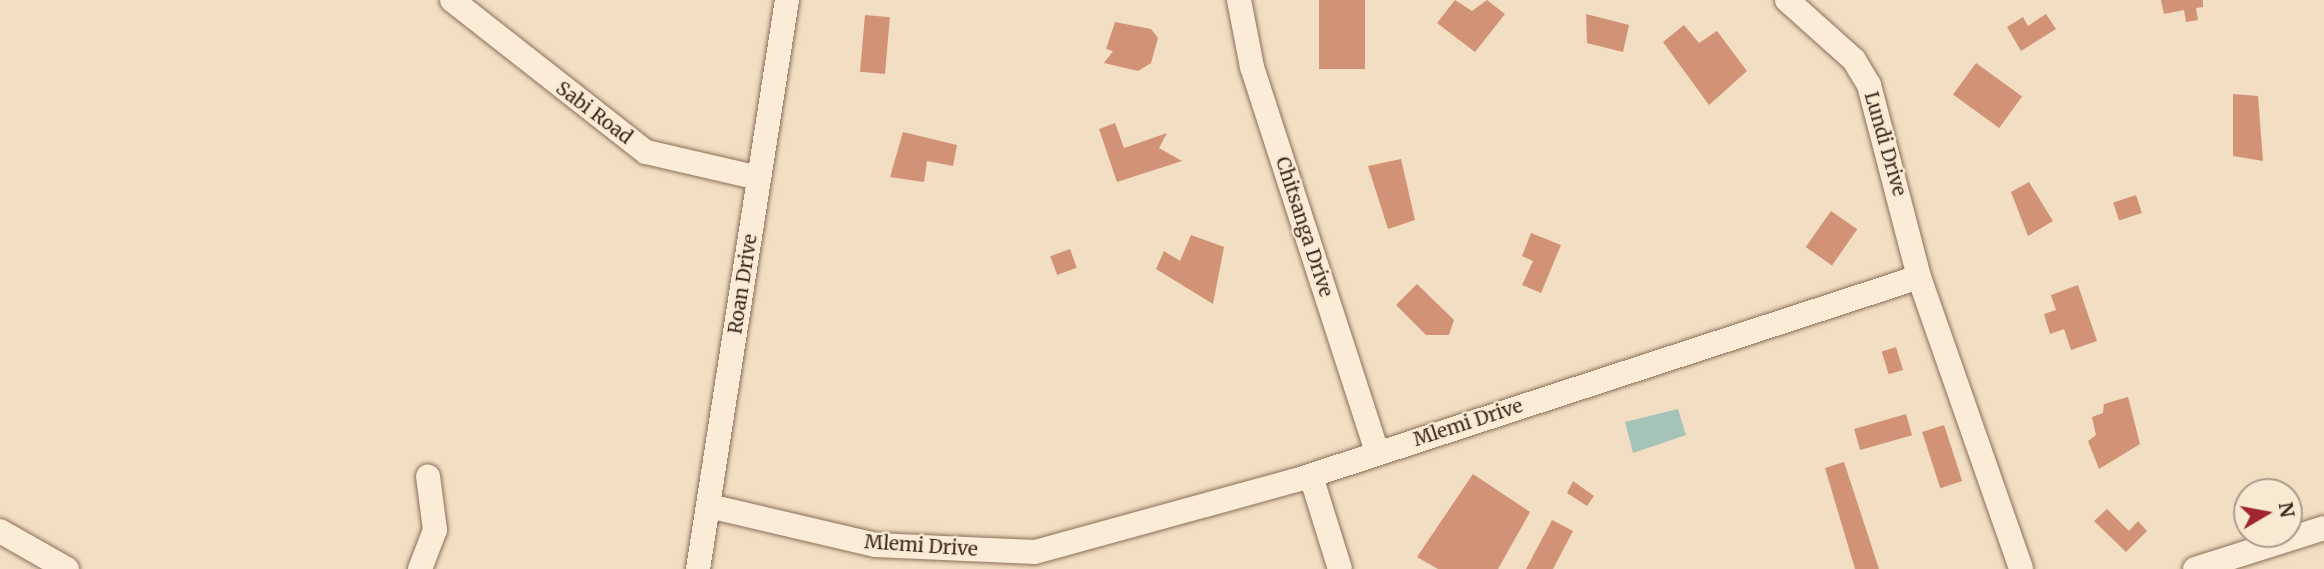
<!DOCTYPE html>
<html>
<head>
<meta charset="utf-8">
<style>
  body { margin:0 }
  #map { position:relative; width:2324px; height:569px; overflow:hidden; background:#f1dec3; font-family:Merriweather,serif }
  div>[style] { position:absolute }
  .water>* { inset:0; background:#a5c3b7 }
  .building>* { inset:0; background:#d19276; transform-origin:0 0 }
  .roads { filter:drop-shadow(0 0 2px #8c6e58) drop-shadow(0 0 2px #8c6e58) }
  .minor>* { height:24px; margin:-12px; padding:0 12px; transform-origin:12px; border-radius:12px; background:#fbecd7 }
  span { translate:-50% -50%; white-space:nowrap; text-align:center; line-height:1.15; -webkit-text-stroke:5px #f8e9d3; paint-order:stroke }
  .street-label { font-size:19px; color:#3b281d }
  .north { position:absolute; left:2233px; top:478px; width:70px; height:70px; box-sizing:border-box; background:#f8e9d3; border:2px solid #ac9c8a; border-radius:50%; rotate:80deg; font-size:19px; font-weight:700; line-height:28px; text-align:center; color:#3b281d }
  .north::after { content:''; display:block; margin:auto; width:24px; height:32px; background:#9f2533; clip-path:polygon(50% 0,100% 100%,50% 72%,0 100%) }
</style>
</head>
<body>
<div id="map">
  <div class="water">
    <div style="clip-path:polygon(1678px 409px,1686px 435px,1633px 453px,1625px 422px)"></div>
  </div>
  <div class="building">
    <div style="left:1319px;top:0;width:46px;height:69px"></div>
    <div style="clip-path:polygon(1455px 0,1472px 11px,1487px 0,1505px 14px,1475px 52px,1437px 23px)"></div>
    <div style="clip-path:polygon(2161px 0,2203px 0,2203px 7px,2196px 8px,2198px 20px,2186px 22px,2184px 10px,2164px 14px)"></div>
    <div style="clip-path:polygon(1586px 14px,1629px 25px,1623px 52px,1587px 43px)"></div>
    <div style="clip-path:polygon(2046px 14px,2056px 29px,2021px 51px,2007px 27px,2023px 17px,2028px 26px)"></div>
    <div style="left:865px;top:15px;width:25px;height:57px;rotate:5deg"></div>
    <div style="clip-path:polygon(1115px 22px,1151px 29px,1158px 38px,1151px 63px,1138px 71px,1104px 63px,1113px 51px,1106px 49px)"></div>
    <div style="clip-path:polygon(1684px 25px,1699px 43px,1717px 31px,1747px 71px,1709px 105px,1663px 42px)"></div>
    <div style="left:1976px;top:63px;width:57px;height:39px;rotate:36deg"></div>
    <div style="clip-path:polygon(2233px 94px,2258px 96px,2263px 161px,2233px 156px)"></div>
    <div style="clip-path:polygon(1115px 123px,1124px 148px,1167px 133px,1159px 148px,1182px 161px,1117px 182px,1099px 129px)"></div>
    <div style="clip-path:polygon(903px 132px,957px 145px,953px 166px,927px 161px,924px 182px,890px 177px)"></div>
    <div style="clip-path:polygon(1401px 159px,1415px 220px,1388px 229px,1368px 166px)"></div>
    <div style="clip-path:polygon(2029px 182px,2053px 221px,2028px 236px,2011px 192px)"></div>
    <div style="left:2136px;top:195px;width:19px;height:24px;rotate:72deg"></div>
    <div style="left:1831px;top:211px;width:32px;height:44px;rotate:35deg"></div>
    <div style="clip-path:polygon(1531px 233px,1561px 245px,1541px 293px,1522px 285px,1533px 261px,1522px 256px)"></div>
    <div style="clip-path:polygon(1191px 235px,1224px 247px,1213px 304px,1156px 269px,1164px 251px,1180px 261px)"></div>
    <div style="left:1070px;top:249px;width:20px;height:21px;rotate:70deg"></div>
    <div style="clip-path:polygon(1417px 284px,1454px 320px,1449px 335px,1426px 335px,1396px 305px)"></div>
    <div style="clip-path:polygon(2078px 285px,2097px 341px,2071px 350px,2064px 329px,2050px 334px,2044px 314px,2056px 310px,2051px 295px)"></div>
    <div style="left:1896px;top:347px;width:24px;height:15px;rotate:73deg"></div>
    <div style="clip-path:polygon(2128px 397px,2140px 444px,2099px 469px,2088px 441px,2096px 435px,2092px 417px,2103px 413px,2104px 404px)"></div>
    <div style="left:1906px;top:414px;width:22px;height:54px;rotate:74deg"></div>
    <div style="left:1944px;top:425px;width:59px;height:23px;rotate:72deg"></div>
    <div style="clip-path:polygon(1844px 462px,1863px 520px,1879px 569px,1855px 569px,1825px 468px)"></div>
    <div style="clip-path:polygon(1473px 474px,1530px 512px,1498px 569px,1438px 569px,1417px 557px)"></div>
    <div style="clip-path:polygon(1573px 481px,1594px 496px,1587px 506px,1567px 493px)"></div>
    <div style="clip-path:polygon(2107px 509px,2129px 531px,2138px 521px,2147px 531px,2126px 552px,2094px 521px)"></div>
    <div style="clip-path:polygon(1552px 520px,1573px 531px,1553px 569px,1526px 569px)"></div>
  </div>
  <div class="roads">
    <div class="minor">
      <div style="left:452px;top:0;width:246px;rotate:38.1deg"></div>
      <div style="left:646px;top:152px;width:116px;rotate:13deg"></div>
      <div style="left:1239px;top:0;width:68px;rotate:79deg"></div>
      <div style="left:1252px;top:67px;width:405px;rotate:72deg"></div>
      <div style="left:1787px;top:0;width:90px;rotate:41.8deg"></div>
      <div style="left:1854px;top:60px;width:29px;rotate:59deg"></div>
      <div style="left:1869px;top:85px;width:198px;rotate:75.4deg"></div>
      <div style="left:1311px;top:476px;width:97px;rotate:72.7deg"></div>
      <div style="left:709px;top:506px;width:171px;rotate:13.2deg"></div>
      <div style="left:875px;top:545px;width:160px;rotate:2.5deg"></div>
      <div style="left:1035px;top:552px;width:272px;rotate:-15.4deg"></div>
      <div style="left:1297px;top:480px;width:654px;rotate:-18.07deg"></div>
      <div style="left:1919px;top:277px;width:309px;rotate:70.7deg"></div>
      <div style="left:0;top:531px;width:77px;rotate:29.6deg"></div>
      <div style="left:420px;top:569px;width:42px;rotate:-69deg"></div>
      <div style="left:435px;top:530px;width:54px;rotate:-97.4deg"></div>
      <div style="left:698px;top:569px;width:576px;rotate:-81.11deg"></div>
      <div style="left:2195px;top:569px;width:135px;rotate:-17.6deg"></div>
    </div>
  </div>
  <div class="street-label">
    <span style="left:594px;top:113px;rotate:37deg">Sabi Road</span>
    <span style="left:1885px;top:144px;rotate:74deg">Lundi Drive</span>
    <span style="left:1304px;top:227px;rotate:72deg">Chitsanga Drive</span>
    <span style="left:743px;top:284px;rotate:-81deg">Roan Drive</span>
    <span style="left:1468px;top:423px;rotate:-18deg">Mlemi Drive</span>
    <span style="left:921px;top:546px;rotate:4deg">Mlemi Drive</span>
  </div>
  <div class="north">N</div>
</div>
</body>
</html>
